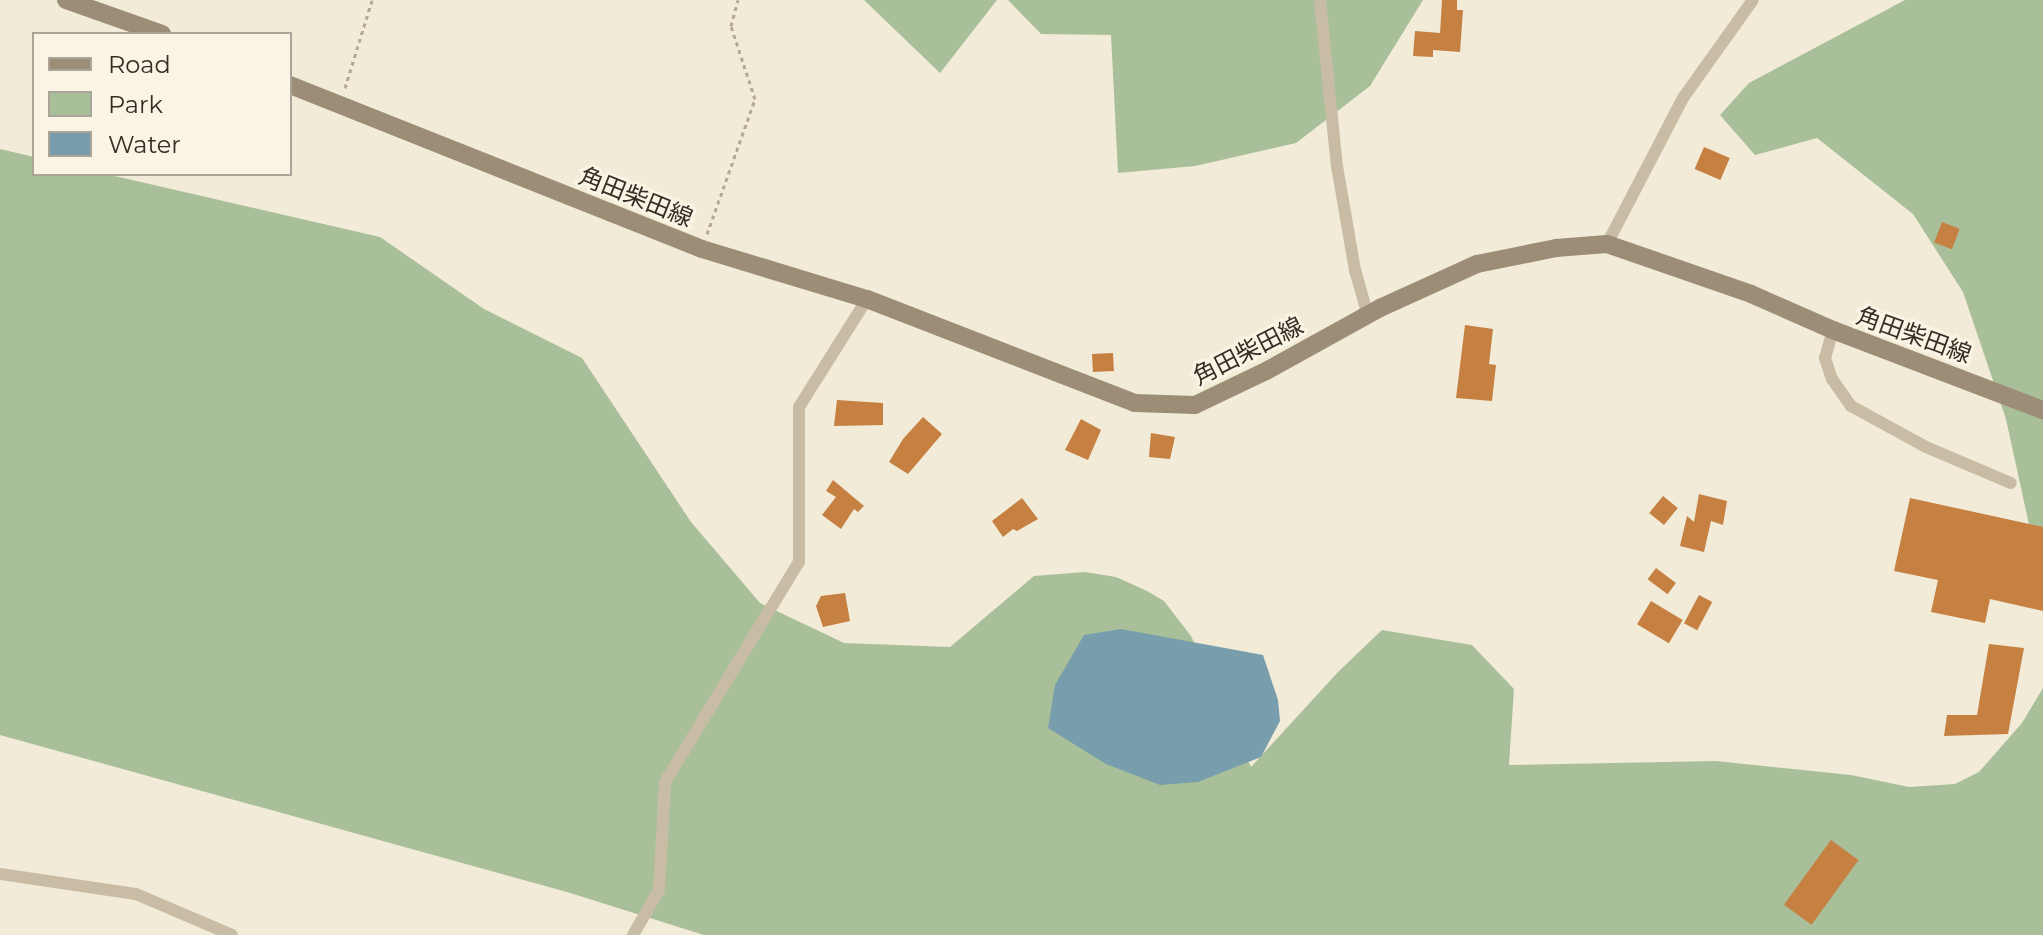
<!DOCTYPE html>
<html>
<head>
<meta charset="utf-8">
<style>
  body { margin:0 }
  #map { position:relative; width:2043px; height:935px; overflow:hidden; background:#f1ebd8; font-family:Montserrat,"Noto Sans JP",sans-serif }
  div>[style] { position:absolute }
  .green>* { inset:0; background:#a9bf99 }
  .water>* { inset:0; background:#789ead }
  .building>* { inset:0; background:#c58042; transform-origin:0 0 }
  .path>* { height:3px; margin-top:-1.5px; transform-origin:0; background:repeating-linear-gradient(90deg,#b4a88f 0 4px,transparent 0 8px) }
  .minor>* { height:12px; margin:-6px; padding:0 6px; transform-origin:6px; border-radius:6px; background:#c8bda4 }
  .secondary>* { height:18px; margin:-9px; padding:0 9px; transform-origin:9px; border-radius:9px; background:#9c8d76 }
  span { translate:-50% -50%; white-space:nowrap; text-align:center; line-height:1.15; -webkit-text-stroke:6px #f9f4e4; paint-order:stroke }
  .street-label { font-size:24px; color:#342e26 }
  .legend { position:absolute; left:32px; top:32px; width:260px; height:144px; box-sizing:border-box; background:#f9f4e4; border:2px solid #aaa598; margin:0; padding:10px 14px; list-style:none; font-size:24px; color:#342e26 }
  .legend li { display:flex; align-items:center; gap:16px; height:40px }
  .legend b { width:40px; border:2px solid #aaa598 }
</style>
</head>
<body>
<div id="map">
  <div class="green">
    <div style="clip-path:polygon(864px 0,997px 0,940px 73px)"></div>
    <div style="clip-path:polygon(1008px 0,1423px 0,1370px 86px,1296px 143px,1195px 166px,1118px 173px,1111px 35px,1041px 34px)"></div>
    <div style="clip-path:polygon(1905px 0,2043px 0,2043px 589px,2006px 419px,1963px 292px,1913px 214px,1817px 138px,1755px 155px,1720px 115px,1749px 83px)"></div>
    <div style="clip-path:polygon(0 149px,34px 157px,34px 174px,106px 174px,380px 237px,484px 309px,582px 358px,691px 522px,760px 603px,844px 643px,950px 647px,1034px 576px,1085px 572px,1116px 577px,1147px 591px,1164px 601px,1191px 636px,1251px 767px,1338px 672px,1382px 630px,1472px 645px,1514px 689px,1509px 765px,1716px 761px,1851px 775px,1909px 787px,1955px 784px,1979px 772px,2022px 723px,2043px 688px,2043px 935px,704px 935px,567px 892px,0 735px)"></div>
  </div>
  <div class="water">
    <div style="clip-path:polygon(1121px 629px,1263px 655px,1278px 700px,1280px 721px,1261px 757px,1198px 782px,1160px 785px,1106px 764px,1048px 728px,1055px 685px,1084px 635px)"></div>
  </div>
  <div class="building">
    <div style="clip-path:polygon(1442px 0,1457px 0,1457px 10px,1463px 10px,1460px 52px,1433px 50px,1433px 57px,1413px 56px,1415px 31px,1440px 33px)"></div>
    <div style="left:1704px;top:147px;width:28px;height:24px;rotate:23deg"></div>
    <div style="left:1942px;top:222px;width:19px;height:22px;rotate:21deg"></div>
    <div style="clip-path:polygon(1465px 325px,1493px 329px,1489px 364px,1496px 365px,1492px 401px,1456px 398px)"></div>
    <div style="left:1113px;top:353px;width:18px;height:21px;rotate:87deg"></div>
    <div style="clip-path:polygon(837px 400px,883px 403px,883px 425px,834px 426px)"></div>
    <div style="clip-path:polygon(923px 417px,942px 434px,908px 474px,889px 462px,903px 439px)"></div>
    <div style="clip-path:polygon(1081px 419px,1101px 430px,1088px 460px,1065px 450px)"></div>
    <div style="clip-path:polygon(1151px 433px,1175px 437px,1170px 459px,1149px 457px)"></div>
    <div style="clip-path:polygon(833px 480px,864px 506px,858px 512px,854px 509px,841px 529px,822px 515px,836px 497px,826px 491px)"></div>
    <div style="clip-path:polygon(1699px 494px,1727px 501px,1723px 525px,1711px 521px,1704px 552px,1680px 546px,1687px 516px,1694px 522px)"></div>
    <div style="left:1663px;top:496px;width:19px;height:22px;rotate:39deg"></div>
    <div style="clip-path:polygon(1022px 498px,1038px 519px,1017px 531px,1013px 529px,1003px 537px,992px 521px)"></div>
    <div style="clip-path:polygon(1910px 498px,2043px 527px,2043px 611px,1990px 599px,1985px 623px,1931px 612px,1938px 580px,1894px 571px)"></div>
    <div style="left:1656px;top:568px;width:25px;height:14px;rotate:37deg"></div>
    <div style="clip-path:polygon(845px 593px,850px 621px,823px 627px,816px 606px,821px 596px)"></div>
    <div style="left:1699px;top:595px;width:15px;height:32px;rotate:28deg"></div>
    <div style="left:1651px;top:601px;width:37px;height:27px;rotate:31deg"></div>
    <div style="clip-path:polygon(1989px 644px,2024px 648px,2008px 734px,1944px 736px,1947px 715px,1977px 715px)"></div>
    <div style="left:1831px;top:840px;width:34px;height:80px;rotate:36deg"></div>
  </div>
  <div class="path">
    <div style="left:345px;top:88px;width:92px;rotate:-72.9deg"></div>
    <div style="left:707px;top:234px;width:143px;rotate:-70.4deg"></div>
    <div style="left:755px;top:99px;width:77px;rotate:-108.2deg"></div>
    <div style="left:731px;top:26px;width:27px;rotate:-75deg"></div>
  </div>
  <div class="minor">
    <div style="left:1320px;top:0;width:167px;rotate:84.2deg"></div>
    <div style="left:1337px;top:166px;width:106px;rotate:80.2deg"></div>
    <div style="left:1355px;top:270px;width:48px;rotate:74.2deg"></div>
    <div style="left:1607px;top:244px;width:165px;rotate:-62.5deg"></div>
    <div style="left:1683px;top:98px;width:120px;rotate:-54.5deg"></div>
    <div style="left:1833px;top:330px;width:29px;rotate:106deg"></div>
    <div style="left:1825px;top:358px;width:22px;rotate:72deg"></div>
    <div style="left:1832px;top:379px;width:33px;rotate:55deg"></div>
    <div style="left:1851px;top:406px;width:85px;rotate:28.7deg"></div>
    <div style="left:1926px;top:447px;width:92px;rotate:23deg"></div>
    <div style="left:0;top:874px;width:137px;rotate:8.4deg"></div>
    <div style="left:136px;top:894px;width:104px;rotate:23.1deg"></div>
    <div style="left:633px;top:935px;width:52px;rotate:-60deg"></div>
    <div style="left:659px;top:890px;width:108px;rotate:-86.8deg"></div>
    <div style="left:665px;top:782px;width:258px;rotate:-58.7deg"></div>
    <div style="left:799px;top:562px;width:155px;rotate:-90deg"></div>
    <div style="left:799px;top:407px;width:128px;rotate:-57.8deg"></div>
  </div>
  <div class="secondary">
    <div style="left:66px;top:0;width:102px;rotate:19.5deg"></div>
    <div style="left:290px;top:85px;width:443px;rotate:21.7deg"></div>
    <div style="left:702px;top:249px;width:172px;rotate:16.9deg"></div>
    <div style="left:867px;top:299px;width:287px;rotate:21.2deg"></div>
    <div style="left:1135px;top:403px;width:60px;rotate:1.9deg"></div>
    <div style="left:1195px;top:405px;width:79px;rotate:-25.6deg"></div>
    <div style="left:1266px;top:371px;width:130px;rotate:-28.9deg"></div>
    <div style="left:1380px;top:308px;width:107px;rotate:-24.4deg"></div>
    <div style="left:1477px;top:264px;width:81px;rotate:-11.4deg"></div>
    <div style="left:1556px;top:248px;width:51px;rotate:-4.5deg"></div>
    <div style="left:1607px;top:244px;width:152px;rotate:19.1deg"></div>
    <div style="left:1751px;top:294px;width:90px;rotate:23.7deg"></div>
    <div style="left:1833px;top:330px;width:225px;rotate:20.9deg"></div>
  </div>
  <div class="street-label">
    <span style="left:636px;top:197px;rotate:22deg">角田柴田線</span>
    <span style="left:1914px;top:335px;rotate:20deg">角田柴田線</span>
    <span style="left:1248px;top:351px;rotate:-27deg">角田柴田線</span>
  </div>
  <ul class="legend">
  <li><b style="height:10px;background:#9c8d76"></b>Road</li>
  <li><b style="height:22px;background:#a9bf99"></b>Park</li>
  <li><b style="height:22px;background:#789ead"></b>Water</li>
  </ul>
</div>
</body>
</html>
